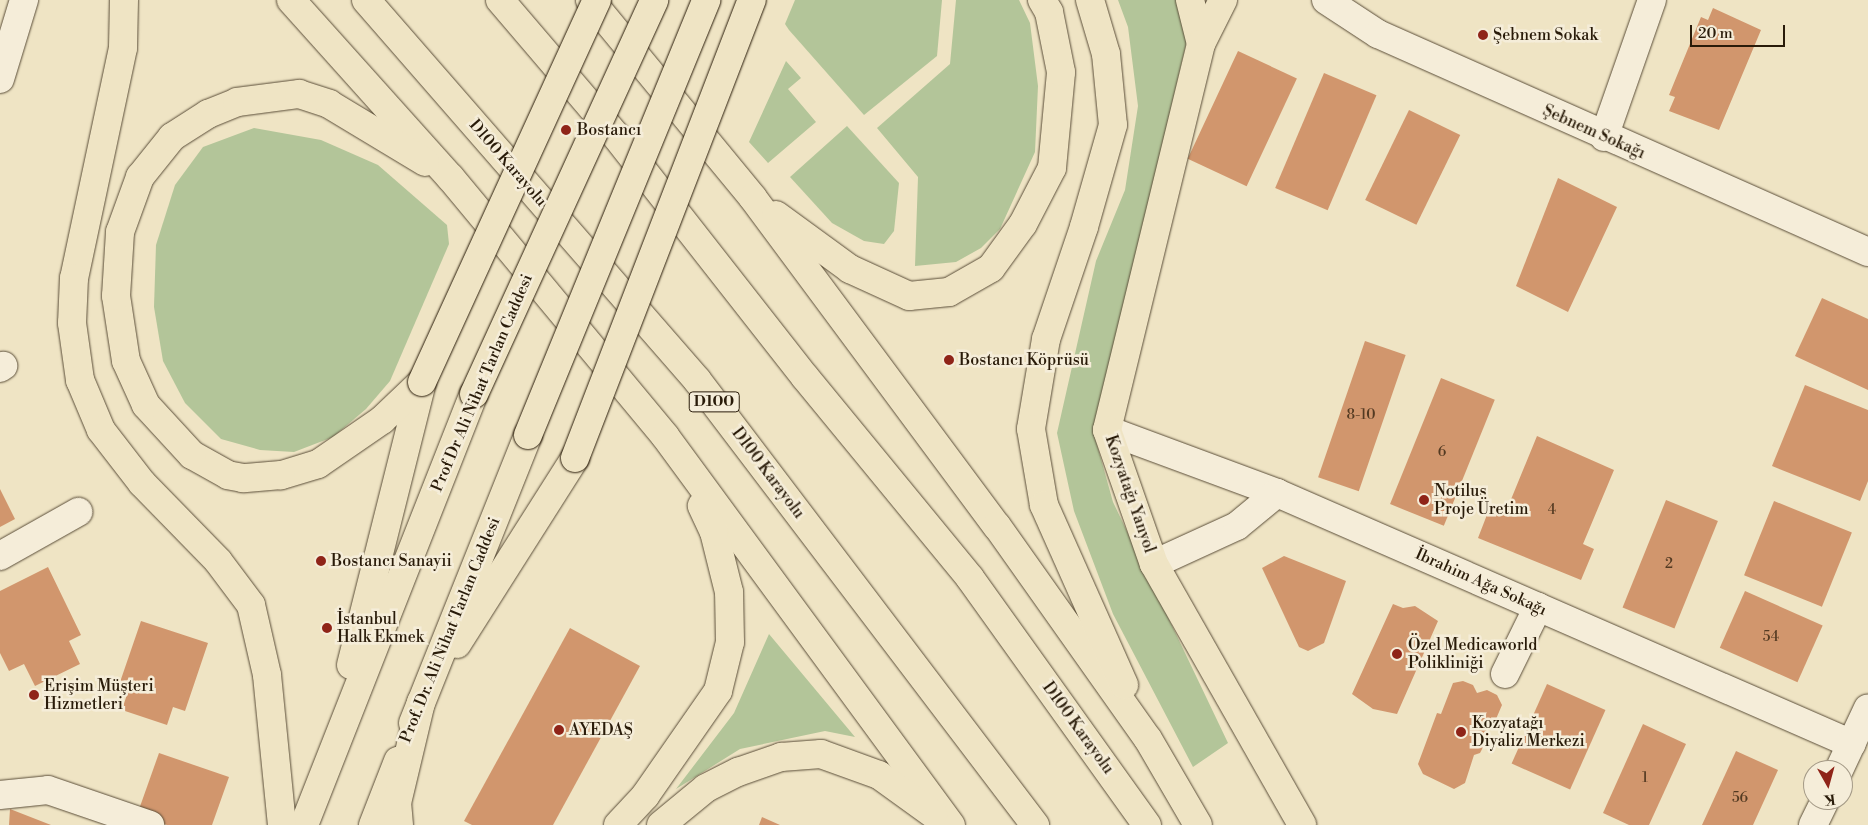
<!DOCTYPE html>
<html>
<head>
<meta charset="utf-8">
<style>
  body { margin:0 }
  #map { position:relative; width:1868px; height:825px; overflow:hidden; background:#efe4c4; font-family:"Libre Bodoni",serif }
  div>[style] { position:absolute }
  .green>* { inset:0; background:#b3c599 }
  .building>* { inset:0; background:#d1966d; transform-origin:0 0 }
  .roads { filter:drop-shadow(0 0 1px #5a4d38) drop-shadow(0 0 1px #5a4d38) }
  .minor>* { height:28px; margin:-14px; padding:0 14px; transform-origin:14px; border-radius:14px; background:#f5edd9 }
  .major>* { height:28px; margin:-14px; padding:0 14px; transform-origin:14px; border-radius:14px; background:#efe4c4 }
  .highway>* { height:28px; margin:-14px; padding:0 14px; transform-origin:14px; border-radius:14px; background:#efe4c4 }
  .bridges { filter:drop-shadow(0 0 1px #291b09) drop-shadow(0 0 1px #291b09) }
  .major-bridge>* { height:28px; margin:-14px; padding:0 14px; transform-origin:14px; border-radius:14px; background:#efe4c4 }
  .dots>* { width:14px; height:14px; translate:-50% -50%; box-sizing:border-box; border:2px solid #f5edd9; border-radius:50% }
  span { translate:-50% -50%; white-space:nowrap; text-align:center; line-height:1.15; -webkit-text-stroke:5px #f5edd9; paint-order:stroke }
  .number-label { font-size:14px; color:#533a22 }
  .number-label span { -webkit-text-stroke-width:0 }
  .shield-label span { padding:1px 4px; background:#f5edd9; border:1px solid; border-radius:4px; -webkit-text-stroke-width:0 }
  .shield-label { font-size:15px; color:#291b09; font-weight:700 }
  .poi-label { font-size:16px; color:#291b09 }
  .left { translate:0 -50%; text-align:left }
  .street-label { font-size:16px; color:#291b09 }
  .north { position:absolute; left:1803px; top:760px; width:50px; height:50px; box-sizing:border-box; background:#f5edd9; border:1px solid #a39986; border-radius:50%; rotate:173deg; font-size:14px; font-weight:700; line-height:20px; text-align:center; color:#291b09 }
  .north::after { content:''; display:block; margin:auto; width:18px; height:22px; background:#8f2418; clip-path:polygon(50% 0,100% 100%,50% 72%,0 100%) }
  .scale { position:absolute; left:1690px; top:25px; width:95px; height:22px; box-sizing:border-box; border:2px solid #291b09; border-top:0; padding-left:6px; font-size:15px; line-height:18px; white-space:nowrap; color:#291b09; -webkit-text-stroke:4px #f5edd9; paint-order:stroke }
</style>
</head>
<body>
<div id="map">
  <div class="green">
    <div style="clip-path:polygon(795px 0,942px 0,937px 56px,864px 115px,789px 30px,785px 24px)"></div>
    <div style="clip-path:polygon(956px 0,1019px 0,1030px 23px,1038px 86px,1035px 152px,1000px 229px,981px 248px,956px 262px,915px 266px,918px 177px,877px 128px,950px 64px)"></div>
    <div style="clip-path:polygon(1118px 0,1179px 0,1188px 36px,1094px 434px,1113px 502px,1228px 743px,1193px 767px,1113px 614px,1074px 511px,1057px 433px,1096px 261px,1125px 190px,1138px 106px,1128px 27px)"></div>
    <div style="clip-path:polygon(786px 61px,801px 78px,788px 89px,816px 122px,768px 163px,749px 142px)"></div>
    <div style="clip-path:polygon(847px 126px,899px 183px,894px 231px,884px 244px,864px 241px,832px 223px,790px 177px)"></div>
    <div style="clip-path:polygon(254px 128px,321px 140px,378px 165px,447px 225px,449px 244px,390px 381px,366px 409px,333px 437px,294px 452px,260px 450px,221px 439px,185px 403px,163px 361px,154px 307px,156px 245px,175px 185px,203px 147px)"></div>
    <div style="clip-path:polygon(769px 634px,855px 737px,825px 731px,740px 749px,676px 789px,734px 713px)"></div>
  </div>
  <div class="building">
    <div style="clip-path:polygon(1713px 8px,1761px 30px,1719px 130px,1669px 111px,1675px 97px,1669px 95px,1701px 17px,1708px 20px)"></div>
    <div style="left:1238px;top:51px;width:65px;height:119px;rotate:25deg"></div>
    <div style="left:1324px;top:73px;width:57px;height:125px;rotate:23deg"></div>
    <div style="left:1409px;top:110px;width:57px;height:100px;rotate:26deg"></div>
    <div style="clip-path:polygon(1558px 178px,1617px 207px,1568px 312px,1516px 286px)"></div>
    <div style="clip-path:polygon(1822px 298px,1868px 319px,1868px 390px,1795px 356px)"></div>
    <div style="left:1365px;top:341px;width:43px;height:144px;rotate:19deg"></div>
    <div style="left:1441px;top:378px;width:58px;height:136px;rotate:22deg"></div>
    <div style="clip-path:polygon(1805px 385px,1868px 410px,1868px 481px,1860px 501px,1772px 466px)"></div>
    <div style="clip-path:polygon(1537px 436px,1614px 470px,1583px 544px,1594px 549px,1581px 580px,1478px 538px,1490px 507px,1505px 514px)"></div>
    <div style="clip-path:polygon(0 489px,15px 519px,0 527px)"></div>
    <div style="left:1666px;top:500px;width:56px;height:116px;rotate:22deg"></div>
    <div style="left:1774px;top:501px;width:84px;height:80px;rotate:22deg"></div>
    <div style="clip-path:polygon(1284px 556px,1346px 581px,1324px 643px,1308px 651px,1299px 647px,1262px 568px)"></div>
    <div style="clip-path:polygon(48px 567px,81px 635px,69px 641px,80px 664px,35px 686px,24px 664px,9px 671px,0 653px,0 591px)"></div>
    <div style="left:1745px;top:591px;width:85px;height:62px;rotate:24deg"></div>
    <div style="clip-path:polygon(1393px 604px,1403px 608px,1415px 606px,1438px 621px,1397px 714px,1373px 709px,1352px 694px)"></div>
    <div style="clip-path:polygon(141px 621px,208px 643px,185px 711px,173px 707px,167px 725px,122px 710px,129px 688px,119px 685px)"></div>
    <div style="clip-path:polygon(570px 628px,640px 666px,553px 825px,472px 825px,464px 821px)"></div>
    <div style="clip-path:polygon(1463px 681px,1473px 685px,1477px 693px,1487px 690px,1497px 695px,1502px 705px,1493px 726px,1486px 729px,1489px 736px,1480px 753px,1474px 755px,1465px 783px,1454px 789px,1423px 774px,1418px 764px,1437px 713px,1441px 714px,1453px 683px)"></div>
    <div style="left:1547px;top:684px;width:64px;height:87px;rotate:24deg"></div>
    <div style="clip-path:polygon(1643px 724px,1686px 744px,1649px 825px,1629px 825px,1603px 813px)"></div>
    <div style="clip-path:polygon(1736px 751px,1778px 770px,1753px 825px,1702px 825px)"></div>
    <div style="clip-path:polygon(159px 753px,229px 777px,212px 825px,167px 825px,137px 815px)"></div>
    <div style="clip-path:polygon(10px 809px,51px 825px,9px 825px)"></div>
    <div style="clip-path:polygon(762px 817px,780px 825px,759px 825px)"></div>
  </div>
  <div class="roads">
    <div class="minor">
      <div style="left:1326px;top:0;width:62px;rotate:33.2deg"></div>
      <div style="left:1378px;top:34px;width:536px;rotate:23.98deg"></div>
      <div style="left:0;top:79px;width:83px;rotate:-73.1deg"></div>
      <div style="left:1604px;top:137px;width:145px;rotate:-70.7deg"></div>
      <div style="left:0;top:368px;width:4px;rotate:-34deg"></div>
      <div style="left:1107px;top:430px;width:181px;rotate:20.3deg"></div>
      <div style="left:1277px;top:493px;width:627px;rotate:23.58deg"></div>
      <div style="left:0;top:556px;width:90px;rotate:-29.4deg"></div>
      <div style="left:1154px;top:564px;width:91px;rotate:-24.6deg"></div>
      <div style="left:1237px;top:526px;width:52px;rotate:-39.5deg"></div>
      <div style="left:1505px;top:674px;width:75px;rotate:-63.8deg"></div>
      <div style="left:1839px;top:770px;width:68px;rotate:-64.9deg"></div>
      <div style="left:0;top:795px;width:48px;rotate:-5.9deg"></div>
      <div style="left:48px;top:790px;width:108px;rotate:18.9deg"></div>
      <div style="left:1813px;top:825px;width:28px;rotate:-64deg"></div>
    </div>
    <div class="major">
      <div style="left:1190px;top:0;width:45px;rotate:76deg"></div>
      <div style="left:1223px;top:0;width:49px;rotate:116.6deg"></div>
      <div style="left:1201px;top:44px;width:397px;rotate:103.7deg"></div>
      <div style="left:1107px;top:430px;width:142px;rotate:70.7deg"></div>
      <div style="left:1154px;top:564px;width:300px;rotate:60.4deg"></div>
      <div style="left:457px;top:644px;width:220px;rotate:-57.6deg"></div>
      <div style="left:351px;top:665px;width:292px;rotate:-75.9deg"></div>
      <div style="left:413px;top:723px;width:310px;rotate:-68.2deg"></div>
      <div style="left:304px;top:825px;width:463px;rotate:-68.5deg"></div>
      <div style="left:373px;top:825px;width:69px;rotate:-68.7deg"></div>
    </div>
    <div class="highway">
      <div style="left:124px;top:0;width:48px;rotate:91.2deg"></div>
      <div style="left:123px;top:48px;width:235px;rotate:102deg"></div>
      <div style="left:74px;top:278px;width:45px;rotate:92.5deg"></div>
      <div style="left:72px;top:323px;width:58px;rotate:82deg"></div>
      <div style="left:80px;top:380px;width:54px;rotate:67.2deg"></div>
      <div style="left:101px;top:430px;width:67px;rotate:52.3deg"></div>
      <div style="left:142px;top:483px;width:109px;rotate:45.7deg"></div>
      <div style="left:218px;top:561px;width:55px;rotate:53.1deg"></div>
      <div style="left:251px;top:605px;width:72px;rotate:77.1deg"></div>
      <div style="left:267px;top:675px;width:151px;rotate:84.3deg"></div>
      <div style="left:291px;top:0;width:238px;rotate:48.1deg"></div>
      <div style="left:450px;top:177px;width:337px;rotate:50.3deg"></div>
      <div style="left:665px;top:436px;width:483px;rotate:53.7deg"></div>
      <div style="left:366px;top:0;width:504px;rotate:48.94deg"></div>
      <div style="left:697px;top:380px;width:559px;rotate:52.78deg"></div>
      <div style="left:500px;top:0;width:179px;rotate:49.5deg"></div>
      <div style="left:616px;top:136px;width:306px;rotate:51.9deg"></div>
      <div style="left:805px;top:377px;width:260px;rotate:50.6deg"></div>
      <div style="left:970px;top:578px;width:304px;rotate:54.4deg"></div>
      <div style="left:590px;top:0;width:256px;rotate:50.5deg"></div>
      <div style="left:753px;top:198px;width:409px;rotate:53.4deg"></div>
      <div style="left:997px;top:526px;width:261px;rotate:54.7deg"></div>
      <div style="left:1148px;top:739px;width:99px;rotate:59.8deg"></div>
      <div style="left:1090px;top:0;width:56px;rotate:73.5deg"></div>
      <div style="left:1106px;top:54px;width:71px;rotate:84.4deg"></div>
      <div style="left:1113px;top:125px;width:106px;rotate:105.9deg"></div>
      <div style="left:1084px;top:227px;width:118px;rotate:108.7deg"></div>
      <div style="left:1046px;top:339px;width:91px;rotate:99.5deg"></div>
      <div style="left:1031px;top:429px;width:77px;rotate:80.3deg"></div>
      <div style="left:1044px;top:505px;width:197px;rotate:66deg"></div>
      <div style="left:776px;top:215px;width:92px;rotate:36.1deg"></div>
      <div style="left:850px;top:269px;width:65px;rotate:24.6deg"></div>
      <div style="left:909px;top:296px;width:40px;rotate:-5.7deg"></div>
      <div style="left:949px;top:292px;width:48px;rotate:-29.7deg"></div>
      <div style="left:991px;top:268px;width:54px;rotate:-54deg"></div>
      <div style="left:1023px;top:224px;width:63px;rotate:-62.6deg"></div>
      <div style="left:1052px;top:168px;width:96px;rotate:-84.6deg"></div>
      <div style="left:1061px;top:72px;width:61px;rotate:-101.3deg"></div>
      <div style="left:1049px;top:12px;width:14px;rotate:-120deg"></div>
      <div style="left:422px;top:382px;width:55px;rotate:136.5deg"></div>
      <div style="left:382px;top:420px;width:78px;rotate:145.5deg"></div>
      <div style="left:318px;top:464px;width:39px;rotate:163deg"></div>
      <div style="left:281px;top:475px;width:38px;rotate:175deg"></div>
      <div style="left:243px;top:478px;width:15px;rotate:-169deg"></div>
      <div style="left:228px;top:475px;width:41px;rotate:-150.9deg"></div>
      <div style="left:192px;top:455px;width:68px;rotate:-132.6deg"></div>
      <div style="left:146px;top:405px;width:48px;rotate:-114.4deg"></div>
      <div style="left:126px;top:361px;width:66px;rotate:-98.7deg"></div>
      <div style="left:116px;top:296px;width:64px;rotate:-86.4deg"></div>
      <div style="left:120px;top:232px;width:59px;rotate:-70deg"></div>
      <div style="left:140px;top:177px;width:51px;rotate:-51.3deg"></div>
      <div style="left:172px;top:137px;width:43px;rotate:-32.6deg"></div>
      <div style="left:208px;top:114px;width:31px;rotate:-22deg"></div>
      <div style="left:237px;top:102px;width:63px;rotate:-7.4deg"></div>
      <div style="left:299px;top:94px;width:32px;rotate:18deg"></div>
      <div style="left:329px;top:104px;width:112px;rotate:31.1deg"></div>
      <div style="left:399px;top:825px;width:22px;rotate:-95deg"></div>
      <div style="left:397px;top:803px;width:104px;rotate:-76.6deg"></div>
      <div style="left:618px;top:825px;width:40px;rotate:-47deg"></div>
      <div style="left:645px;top:796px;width:128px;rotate:-55.2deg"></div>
      <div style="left:718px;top:691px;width:50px;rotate:-76.2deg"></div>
      <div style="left:730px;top:642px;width:50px;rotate:-91.1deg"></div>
      <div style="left:729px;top:592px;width:62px;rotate:-104deg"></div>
      <div style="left:714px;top:532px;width:29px;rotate:-115deg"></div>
      <div style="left:661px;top:825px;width:58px;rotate:-39.4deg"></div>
      <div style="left:706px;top:788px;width:36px;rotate:-27deg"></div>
      <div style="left:738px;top:772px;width:46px;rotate:-19.2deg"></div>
      <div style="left:781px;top:757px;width:40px;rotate:-4.3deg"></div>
      <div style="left:821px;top:754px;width:62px;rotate:19.9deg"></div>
      <div style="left:879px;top:775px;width:67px;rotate:35.8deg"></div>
    </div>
  </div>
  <div class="bridges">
    <div class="major-bridge">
      <div style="left:422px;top:382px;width:420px;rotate:-65.4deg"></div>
      <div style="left:474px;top:394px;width:433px;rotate:-65.4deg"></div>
      <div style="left:528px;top:435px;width:470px;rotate:-67.7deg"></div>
      <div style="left:575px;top:458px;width:491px;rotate:-68.9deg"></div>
    </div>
  </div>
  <div class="dots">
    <div style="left:1483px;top:35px;background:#8f2418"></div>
    <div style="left:566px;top:130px;background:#8f2418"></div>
    <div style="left:949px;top:360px;background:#8f2418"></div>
    <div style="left:1424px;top:500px;background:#8f2418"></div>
    <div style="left:321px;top:561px;background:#8f2418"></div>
    <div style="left:327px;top:628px;background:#8f2418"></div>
    <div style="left:1397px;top:654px;background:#8f2418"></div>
    <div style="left:34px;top:695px;background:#8f2418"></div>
    <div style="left:559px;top:730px;background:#8f2418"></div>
    <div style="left:1461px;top:732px;background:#8f2418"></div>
  </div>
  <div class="number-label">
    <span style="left:1361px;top:415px">8-10</span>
    <span style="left:1442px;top:452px">6</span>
    <span style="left:1552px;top:510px">4</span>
    <span style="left:1669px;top:564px">2</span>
    <span style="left:1771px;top:637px">54</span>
    <span style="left:1645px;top:778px">1</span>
    <span style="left:1740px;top:798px">56</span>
  </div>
  <div class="shield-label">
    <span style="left:714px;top:402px">D100</span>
  </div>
  <div class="poi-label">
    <span class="left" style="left:1493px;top:35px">Şebnem Sokak</span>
    <span class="left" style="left:577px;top:130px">Bostancı</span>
    <span class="left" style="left:959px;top:360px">Bostancı Köprüsü</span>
    <span class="left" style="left:1434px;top:500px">Notilus<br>Proje Üretim</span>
    <span class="left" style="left:331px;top:561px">Bostancı Sanayii</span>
    <span class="left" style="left:337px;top:628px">İstanbul<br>Halk Ekmek</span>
    <span class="left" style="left:1408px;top:654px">Özel Medicaworld<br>Polikliniği</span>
    <span class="left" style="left:44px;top:695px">Erişim Müşteri<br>Hizmetleri</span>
    <span class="left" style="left:1472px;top:732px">Kozyatağı<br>Diyaliz Merkezi</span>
    <span class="left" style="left:569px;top:730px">AYEDAŞ</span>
  </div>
  <div class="street-label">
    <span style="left:1594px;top:132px;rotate:24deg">Şebnem Sokağı</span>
    <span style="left:508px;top:163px;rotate:49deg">D100 Karayolu</span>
    <span style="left:482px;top:383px;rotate:-67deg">Prof Dr Ali Nihat Tarlan Caddesi</span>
    <span style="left:768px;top:473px;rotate:53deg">D100 Karayolu</span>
    <span style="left:1130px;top:494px;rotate:71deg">Kozyatağı Yanyol</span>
    <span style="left:1481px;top:582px;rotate:24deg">İbrahim Ağa Sokağı</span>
    <span style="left:450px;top:630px;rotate:-68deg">Prof. Dr. Ali Nihat Tarlan Caddesi</span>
    <span style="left:1078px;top:728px;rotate:54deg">D100 Karayolu</span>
  </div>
  <div class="north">K</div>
  <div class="scale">20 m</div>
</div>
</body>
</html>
